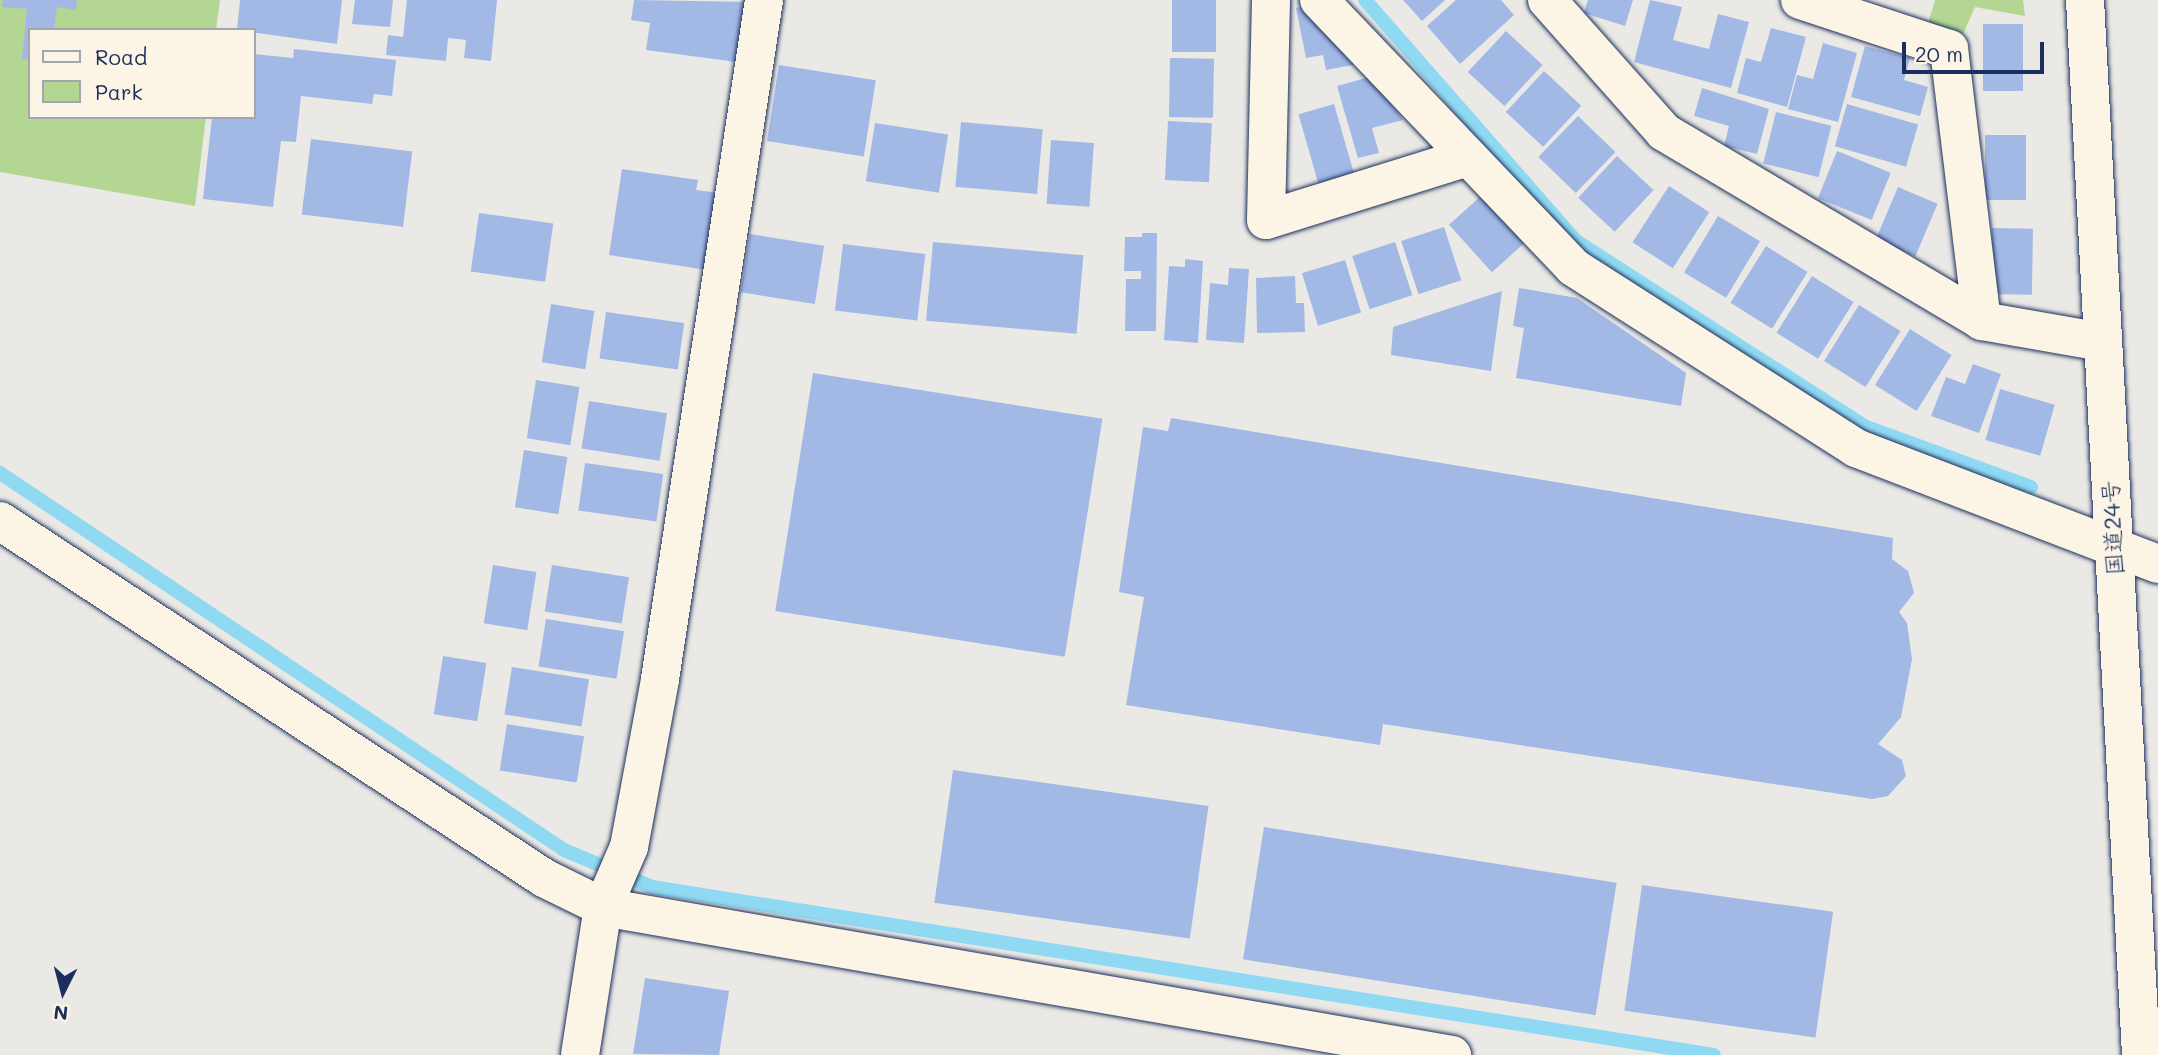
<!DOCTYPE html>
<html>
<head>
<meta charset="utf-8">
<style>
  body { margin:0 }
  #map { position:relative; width:2158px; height:1055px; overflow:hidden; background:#eae9e5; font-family:Mali,"Klee One",sans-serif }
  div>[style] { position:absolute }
  .green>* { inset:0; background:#b3d792 }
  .stream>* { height:14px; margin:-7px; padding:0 7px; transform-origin:7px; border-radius:7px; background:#90d9f2 }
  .building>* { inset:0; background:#a2b9e6; transform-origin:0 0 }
  .roads { filter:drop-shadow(0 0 2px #1b2f5e) drop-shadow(0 0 2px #1b2f5e) }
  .minor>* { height:38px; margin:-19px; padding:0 19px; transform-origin:19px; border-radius:19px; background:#fcf5e5 }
  .trunk>* { height:38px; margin:-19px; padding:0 19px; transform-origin:19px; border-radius:19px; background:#fcf5e5 }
  span { translate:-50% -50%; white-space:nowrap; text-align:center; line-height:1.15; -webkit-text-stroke:6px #fcf5e5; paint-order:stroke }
  .street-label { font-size:23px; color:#1b2f5e }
  .legend { position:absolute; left:28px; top:28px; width:228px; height:91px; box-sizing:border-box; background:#fcf5e5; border:2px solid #a2a6af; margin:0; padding:9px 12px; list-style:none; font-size:21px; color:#1b2f5e }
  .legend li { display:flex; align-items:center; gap:14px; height:35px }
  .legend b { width:35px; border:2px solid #a2a6af }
  .north { position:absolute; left:28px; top:957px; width:70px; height:70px; -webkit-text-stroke:5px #fcf5e5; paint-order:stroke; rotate:186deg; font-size:19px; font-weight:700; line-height:28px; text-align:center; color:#1b2f5e }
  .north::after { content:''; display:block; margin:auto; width:24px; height:32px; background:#1b2f5e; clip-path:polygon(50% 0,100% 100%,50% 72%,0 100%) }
  .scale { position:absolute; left:1902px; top:42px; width:142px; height:32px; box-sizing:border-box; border:4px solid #1b2f5e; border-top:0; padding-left:9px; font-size:21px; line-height:24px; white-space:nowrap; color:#1b2f5e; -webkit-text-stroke:5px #fcf5e5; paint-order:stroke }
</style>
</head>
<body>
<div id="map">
  <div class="green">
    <div style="clip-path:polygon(0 0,220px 0,216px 30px,30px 30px,30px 117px,206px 117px,195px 206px,0 172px)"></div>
    <div style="clip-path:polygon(1935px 0,2023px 0,2025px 16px,1975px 7px,1963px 34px,1928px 24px)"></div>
  </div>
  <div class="stream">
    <div style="left:1365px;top:0;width:320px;rotate:48.8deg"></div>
    <div style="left:1576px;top:241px;width:342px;rotate:32.7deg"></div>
    <div style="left:1864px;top:426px;width:178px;rotate:20.1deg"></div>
    <div style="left:0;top:473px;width:678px;rotate:33.76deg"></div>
    <div style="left:564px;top:850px;width:95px;rotate:22.8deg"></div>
    <div style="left:652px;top:887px;width:1075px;rotate:8.99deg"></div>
  </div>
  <div class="building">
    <div style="clip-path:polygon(3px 0,77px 0,76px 10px,57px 7px,54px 30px,30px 30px,30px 60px,22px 59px,27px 9px,2px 7px)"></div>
    <div style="clip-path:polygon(240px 0,342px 0,337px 44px,237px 30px)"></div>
    <div style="clip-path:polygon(355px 0,393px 0,390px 27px,352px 24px)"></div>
    <div style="clip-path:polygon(407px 0,497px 0,491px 61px,464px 58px,466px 40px,448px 38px,446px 61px,386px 55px,388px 35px,403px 37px)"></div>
    <div style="clip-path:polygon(634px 0,752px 2px,744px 63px,646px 50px,650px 23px,631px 20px)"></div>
    <div style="left:1172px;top:0;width:44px;height:52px"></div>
    <div style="clip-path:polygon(1403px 0,1445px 0,1422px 21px)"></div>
    <div style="clip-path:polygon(1456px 0,1501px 0,1514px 15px,1460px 64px,1427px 26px)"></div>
    <div style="clip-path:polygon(1588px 0,1633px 0,1625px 26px,1584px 13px)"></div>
    <div style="clip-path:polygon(1650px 0,1682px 7px,1673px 40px,1709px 49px,1718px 14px,1749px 22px,1731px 88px,1634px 62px)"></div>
    <div style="clip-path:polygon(1313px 5px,1358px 64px,1326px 70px,1323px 55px,1306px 58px,1296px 8px)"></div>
    <div style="left:2023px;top:24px;width:67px;height:40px;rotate:90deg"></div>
    <div style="clip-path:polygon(1771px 28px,1806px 37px,1787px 107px,1737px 93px,1746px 58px,1761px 62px)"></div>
    <div style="left:1506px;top:31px;width:50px;height:56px;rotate:43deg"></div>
    <div style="clip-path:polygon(1823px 43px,1857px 53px,1838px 122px,1788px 109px,1797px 75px,1813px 79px)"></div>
    <div style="clip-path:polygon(1865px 46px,1910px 58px,1904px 80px,1928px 87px,1920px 116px,1851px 97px)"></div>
    <div style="clip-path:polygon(294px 49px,396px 60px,392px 96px,374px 94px,372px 104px,301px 96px,296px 142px,281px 141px,273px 207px,203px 199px,212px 117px,254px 117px,254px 54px,293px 58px)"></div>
    <div style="left:1170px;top:58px;width:44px;height:59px;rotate:1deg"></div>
    <div style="left:779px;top:65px;width:98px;height:77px;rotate:9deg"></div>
    <div style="left:1544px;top:71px;width:51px;height:56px;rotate:43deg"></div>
    <div style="clip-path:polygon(1373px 76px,1403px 120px,1372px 128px,1379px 153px,1358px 158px,1337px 86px)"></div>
    <div style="clip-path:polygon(1702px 88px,1769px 109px,1757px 154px,1724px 146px,1729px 126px,1694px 116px)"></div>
    <div style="left:1334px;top:104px;width:75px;height:37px;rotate:74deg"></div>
    <div style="left:1847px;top:104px;width:74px;height:44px;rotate:16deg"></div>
    <div style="left:1776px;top:112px;width:57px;height:53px;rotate:14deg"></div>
    <div style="left:1578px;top:116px;width:52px;height:57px;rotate:44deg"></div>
    <div style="left:1168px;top:121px;width:44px;height:59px;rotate:3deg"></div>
    <div style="left:961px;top:122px;width:82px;height:65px;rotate:5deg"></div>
    <div style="left:875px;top:123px;width:74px;height:59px;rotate:9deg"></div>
    <div style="left:1985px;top:135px;width:41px;height:65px"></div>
    <div style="left:311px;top:139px;width:102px;height:76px;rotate:7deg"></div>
    <div style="left:1051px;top:140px;width:43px;height:64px;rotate:4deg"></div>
    <div style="left:1837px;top:151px;width:58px;height:51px;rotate:22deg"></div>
    <div style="left:1617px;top:156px;width:50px;height:57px;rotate:43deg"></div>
    <div style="clip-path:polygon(622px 169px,698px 180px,696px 190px,719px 193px,707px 270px,609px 255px)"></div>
    <div style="left:1669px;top:186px;width:48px;height:67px;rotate:33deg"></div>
    <div style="left:1898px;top:187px;width:43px;height:57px;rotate:23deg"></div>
    <div style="left:1481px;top:196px;width:64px;height:43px;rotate:48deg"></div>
    <div style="left:479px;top:213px;width:75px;height:59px;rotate:8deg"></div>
    <div style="left:1718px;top:216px;width:49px;height:66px;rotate:31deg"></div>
    <div style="left:1444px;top:227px;width:56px;height:45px;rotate:72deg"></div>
    <div style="left:1992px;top:228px;width:41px;height:66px;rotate:1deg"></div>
    <div style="clip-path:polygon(1142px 233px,1157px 233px,1156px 331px,1125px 331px,1126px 279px,1141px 279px,1141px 271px,1124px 271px,1125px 237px,1142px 237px)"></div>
    <div style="left:750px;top:234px;width:75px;height:59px;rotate:9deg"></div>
    <div style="left:933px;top:242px;width:151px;height:79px;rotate:5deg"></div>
    <div style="left:1395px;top:242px;width:56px;height:45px;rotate:72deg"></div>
    <div style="left:843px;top:244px;width:83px;height:67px;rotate:7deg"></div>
    <div style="left:1766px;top:246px;width:49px;height:67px;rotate:32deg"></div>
    <div style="clip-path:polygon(1185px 259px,1203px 261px,1198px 343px,1164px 340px,1169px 266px,1185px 267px)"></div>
    <div style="left:1345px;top:260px;width:55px;height:45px;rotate:73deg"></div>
    <div style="clip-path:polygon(1229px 268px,1249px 269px,1244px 343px,1206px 340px,1210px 283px,1228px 285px)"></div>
    <div style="clip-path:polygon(1295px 276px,1296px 303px,1304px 303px,1305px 332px,1257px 333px,1256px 278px)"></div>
    <div style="left:1812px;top:276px;width:49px;height:67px;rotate:32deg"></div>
    <div style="clip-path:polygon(1519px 288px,1577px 298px,1686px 373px,1681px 406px,1516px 378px,1524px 328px,1513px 326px)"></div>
    <div style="clip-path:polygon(1502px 291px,1491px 371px,1391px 355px,1393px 327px)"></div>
    <div style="left:551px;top:304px;width:44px;height:59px;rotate:9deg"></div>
    <div style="left:1859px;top:305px;width:49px;height:66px;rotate:32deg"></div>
    <div style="left:606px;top:312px;width:79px;height:47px;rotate:8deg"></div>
    <div style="left:1910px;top:329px;width:49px;height:66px;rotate:32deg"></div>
    <div style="clip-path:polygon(1973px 364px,2001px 374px,1979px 433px,1931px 416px,1946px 377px,1965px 384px)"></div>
    <div style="left:813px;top:373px;width:293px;height:241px;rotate:9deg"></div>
    <div style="left:536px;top:380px;width:44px;height:59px;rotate:9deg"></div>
    <div style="left:2000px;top:389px;width:57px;height:53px;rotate:16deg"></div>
    <div style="left:589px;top:401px;width:79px;height:48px;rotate:9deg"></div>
    <div style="clip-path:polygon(1171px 418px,1893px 538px,1892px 559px,1908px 571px,1914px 593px,1899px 612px,1907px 623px,1912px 659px,1901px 717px,1878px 744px,1902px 760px,1906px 776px,1888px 796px,1872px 799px,1383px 724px,1380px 745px,1126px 705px,1144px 597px,1119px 592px,1143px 427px,1168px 431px)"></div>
    <div style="left:524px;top:450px;width:44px;height:58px;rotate:9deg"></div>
    <div style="left:585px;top:463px;width:79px;height:48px;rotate:8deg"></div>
    <div style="left:493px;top:565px;width:44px;height:59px;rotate:9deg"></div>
    <div style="left:552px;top:565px;width:78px;height:47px;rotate:9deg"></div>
    <div style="left:546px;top:619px;width:79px;height:48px;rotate:9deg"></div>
    <div style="left:443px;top:656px;width:44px;height:59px;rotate:9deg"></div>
    <div style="left:512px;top:667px;width:78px;height:48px;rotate:9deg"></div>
    <div style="left:507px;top:724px;width:78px;height:47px;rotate:9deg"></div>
    <div style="left:953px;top:770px;width:258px;height:134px;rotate:8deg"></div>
    <div style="left:1264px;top:827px;width:357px;height:134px;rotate:9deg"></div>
    <div style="left:1642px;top:885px;width:193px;height:127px;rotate:8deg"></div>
    <div style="clip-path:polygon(645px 978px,729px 991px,719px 1055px,633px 1054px)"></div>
  </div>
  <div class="roads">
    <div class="minor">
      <div style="left:1271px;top:0;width:220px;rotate:91.3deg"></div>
      <div style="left:1266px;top:220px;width:212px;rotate:-17.3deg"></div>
      <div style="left:1319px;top:0;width:369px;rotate:46.4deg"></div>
      <div style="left:1573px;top:267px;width:336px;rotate:32.6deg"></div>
      <div style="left:1856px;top:448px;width:324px;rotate:21deg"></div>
      <div style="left:1547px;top:0;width:176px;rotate:48.4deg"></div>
      <div style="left:1664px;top:132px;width:370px;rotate:30.7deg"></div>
      <div style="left:1982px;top:321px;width:122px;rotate:9.9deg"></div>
      <div style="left:1800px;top:0;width:157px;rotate:18.2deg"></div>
      <div style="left:1949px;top:49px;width:274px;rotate:83.1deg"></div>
      <div style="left:0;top:521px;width:651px;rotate:33.27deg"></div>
      <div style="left:544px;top:878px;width:66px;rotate:26.2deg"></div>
      <div style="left:603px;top:907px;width:862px;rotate:9.89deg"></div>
      <div style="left:580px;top:1055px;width:150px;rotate:-81.2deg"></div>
      <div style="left:603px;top:907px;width:65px;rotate:-66.6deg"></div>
      <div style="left:629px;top:847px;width:171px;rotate:-79.5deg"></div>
      <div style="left:660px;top:679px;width:687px;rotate:-81.29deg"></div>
    </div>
    <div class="trunk">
      <div style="left:2085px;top:0;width:1056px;rotate:86.96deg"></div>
    </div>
  </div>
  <div class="street-label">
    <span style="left:2112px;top:528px;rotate:-93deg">国道24号</span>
  </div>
  <ul class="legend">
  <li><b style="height:9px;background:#fcf5e5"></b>Road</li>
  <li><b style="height:19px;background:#b3d792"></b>Park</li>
  </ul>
  <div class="north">N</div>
  <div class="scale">20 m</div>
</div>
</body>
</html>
